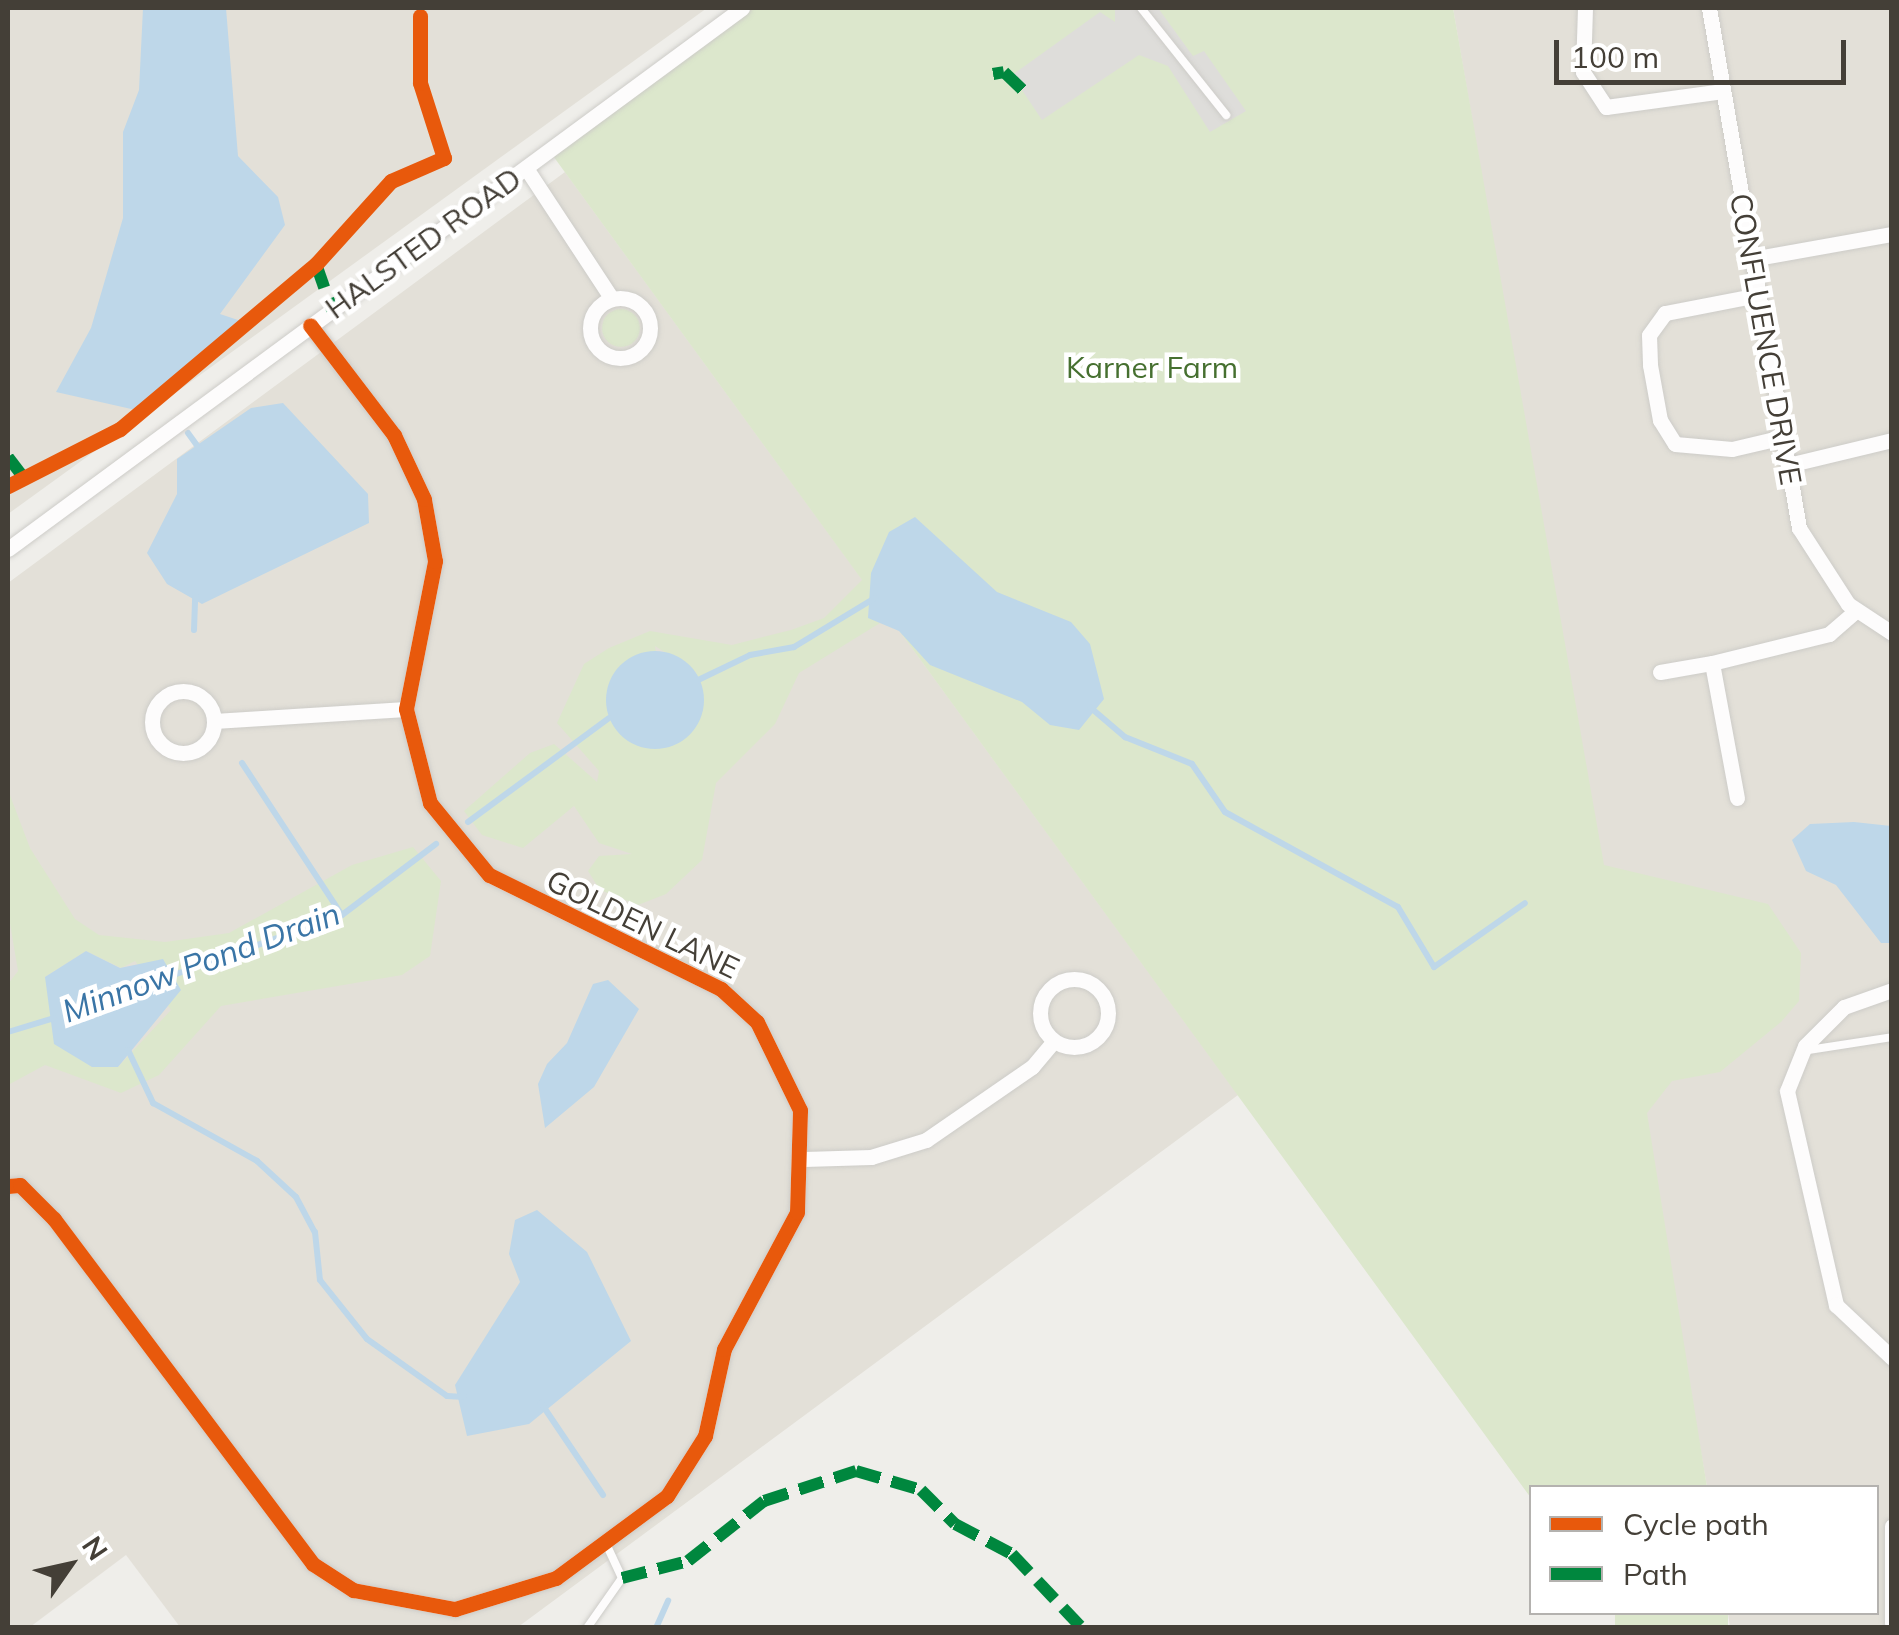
<!DOCTYPE html>
<html>
<head>
<meta charset="utf-8">
<style>
  body { margin:0 }
  #map { position:relative; width:1899px; height:1635px; overflow:hidden; background:#efeeea; font-family:Mulish,sans-serif }
  div>[style] { position:absolute }
  .residential>* { inset:0; background:#e3e0d8 }
  .green>* { inset:0; background:#dce7cc; transform-origin:0 0 }
  .round { border-radius:50% }
  .parking>* { inset:0; background:#deddda }
  .water>* { inset:0; background:#bed7e9 }
  .stream>* { height:6px; margin:-3px; padding:0 3px; transform-origin:3px; border-radius:3px; background:#bed7e9 }
  .roads { filter:drop-shadow(0 0 2px #cdccc8) drop-shadow(0 0 2px #cdccc8) }
  .lane>* { height:8px; margin:-4px; padding:0 4px; transform-origin:4px; border-radius:4px; background:#fdfcfc }
  .street>* { height:15px; margin:-7.5px; padding:0 7.5px; transform-origin:7.5px; border-radius:7.5px; background:#fdfcfc }
  .street>.ring { margin:-7.5px; padding:0; box-sizing:content-box; background:none; border:15px solid #fdfcfc; border-radius:50% }
  .quiet>* { height:12px; margin-top:-6px; transform-origin:0; background:repeating-linear-gradient(90deg,#00873e 0 25px,transparent 0 37px) }
  .cycleway>* { height:15px; margin:-7.5px; padding:0 7.5px; transform-origin:7.5px; border-radius:7.5px; background:#e8590c }
  span { translate:-50% -50%; white-space:nowrap; text-align:center; line-height:1.15; -webkit-text-stroke:9px #fff; paint-order:stroke }
  .street-label { font-size:30px; color:#443f37 }
  .park-label { font-size:30px; color:#467030 }
  .water-label { font-size:32px; color:#3a75a6; font-style:italic }
  .frame { position:absolute; inset:0; border:10px solid #443f37; pointer-events:none }
  .legend { position:absolute; left:1529px; top:1485px; width:350px; height:130px; box-sizing:border-box; background:#fff; border:2px solid #b4b2af; margin:0; padding:12px 18px; list-style:none; font-size:30px; color:#443f37 }
  .legend li { display:flex; align-items:center; gap:20px; height:50px }
  .legend b { width:50px; border:2px solid #b4b2af }
  .north { position:absolute; left:20px; top:1515px; width:100px; height:100px; -webkit-text-stroke:8px #fff; paint-order:stroke; rotate:56deg; font-size:28px; font-weight:700; line-height:40px; text-align:center; color:#443f37 }
  .north::after { content:''; display:block; margin:auto; width:35px; height:45px; background:#443f37; clip-path:polygon(50% 0,100% 100%,50% 72%,0 100%) }
  .scale { position:absolute; left:1554px; top:40px; width:292px; height:45px; box-sizing:border-box; border:5px solid #443f37; border-top:0; padding-left:12px; font-size:30px; line-height:35px; white-space:nowrap; color:#443f37; -webkit-text-stroke:8px #fff; paint-order:stroke }
</style>
</head>
<body>
<div id="map">
  <div class="residential">
    <div style="clip-path:polygon(8px 8px,707px 8px,8px 514px)"></div>
    <div style="clip-path:polygon(1453px 8px,1891px 8px,1891px 1627px,1730px 1627px,1728px 1613px,1876px 1612px,1876px 1488px,1707px 1487px)"></div>
    <div style="clip-path:polygon(565px 172px,1238px 1095px,518px 1627px,180px 1627px,126px 1555px,30px 1627px,8px 1627px,8px 583px)"></div>
  </div>
  <div class="green">
    <div style="clip-path:polygon(evenodd,742px 8px,1453px 8px,1604px 865px,1768px 904px,1801px 953px,1799px 1001px,1781px 1022px,1720px 1072px,1672px 1081px,1647px 1113px,1707px 1487px,1532px 1488px,1531px 1498px,871px 592px,868px 617px,880px 623px,799px 673px,775px 724px,716px 783px,702px 860px,666px 894px,638px 905px,600px 890px,588px 871px,599px 856px,632px 854px,599px 843px,574px 806px,523px 848px,482px 835px,464px 811px,530px 753px,554px 744px,597px 782px,599px 771px,557px 723px,584px 664px,609px 648px,650px 631px,732px 645px,791px 630px,824px 618px,862px 580px,548px 149px,742px 8px,655px 646px,696px 672px,671px 743px,655px 646px)"></div>
    <div class="round" style="left:602px;top:309px;width:38px;height:38px"></div>
    <div style="clip-path:polygon(evenodd,8px 790px,30px 848px,75px 919px,99px 935px,165px 942px,229px 933px,352px 865px,413px 847px,441px 881px,430px 956px,402px 975px,221px 1006px,159px 1075px,121px 1093px,45px 1065px,8px 1085px,8px 984px,18px 971px,8px 912px,8px 790px,86px 951px,121px 968px,135px 961px,171px 1010px,118px 1067px,45px 977px,86px 951px)"></div>
    <div style="left:1615px;top:1613px;width:113px;height:18px"></div>
  </div>
  <div class="parking">
    <div style="clip-path:polygon(1115px 8px,1158px 8px,1193px 56px,1204px 51px,1246px 111px,1210px 132px,1168px 66px,1139px 55px,1042px 120px,1012px 75px,1100px 12px,1115px 22px)"></div>
  </div>
  <div class="water">
    <div style="clip-path:polygon(143px 8px,226px 8px,238px 156px,278px 197px,285px 225px,220px 314px,250px 324px,149px 413px,56px 392px,91px 328px,123px 218px,123px 132px,139px 90px)"></div>
    <div style="clip-path:polygon(283px 403px,368px 494px,369px 523px,202px 604px,167px 584px,147px 553px,177px 494px,177px 459px,251px 408px)"></div>
    <div style="clip-path:polygon(915px 517px,997px 592px,1071px 622px,1090px 644px,1104px 699px,1079px 730px,1050px 725px,1022px 702px,930px 665px,899px 631px,868px 618px,871px 573px,889px 532px)"></div>
    <div class="round" style="left:606px;top:651px;width:98px;height:98px"></div>
    <div style="clip-path:polygon(1854px 822px,1891px 826px,1891px 943px,1881px 943px,1836px 885px,1806px 871px,1792px 840px,1810px 824px)"></div>
    <div style="clip-path:polygon(86px 951px,120px 968px,163px 959px,181px 990px,118px 1067px,92px 1067px,54px 1044px,45px 977px)"></div>
    <div style="clip-path:polygon(608px 980px,639px 1009px,594px 1087px,545px 1128px,538px 1084px,547px 1064px,567px 1043px,593px 984px)"></div>
    <div style="clip-path:polygon(537px 1210px,587px 1252px,631px 1341px,529px 1424px,467px 1436px,455px 1385px,520px 1282px,509px 1254px,515px 1220px)"></div>
  </div>
  <div class="stream">
    <div style="left:188px;top:433px;width:19px;rotate:54deg"></div>
    <div style="left:194px;top:630px;width:38px;rotate:-88deg"></div>
    <div style="left:694px;top:682px;width:62px;rotate:-25.7deg"></div>
    <div style="left:750px;top:655px;width:45px;rotate:-10.3deg"></div>
    <div style="left:794px;top:647px;width:95px;rotate:-31.2deg"></div>
    <div style="left:1091px;top:708px;width:45px;rotate:40.5deg"></div>
    <div style="left:1125px;top:737px;width:72px;rotate:21.9deg"></div>
    <div style="left:1192px;top:764px;width:58px;rotate:55.5deg"></div>
    <div style="left:1225px;top:812px;width:197px;rotate:28.8deg"></div>
    <div style="left:1398px;top:907px;width:70px;rotate:59deg"></div>
    <div style="left:1434px;top:967px;width:111px;rotate:-35.1deg"></div>
    <div style="left:242px;top:763px;width:182px;rotate:56.7deg"></div>
    <div style="left:468px;top:822px;width:175px;rotate:-36.4deg"></div>
    <div style="left:165px;top:978px;width:188px;rotate:-19.6deg"></div>
    <div style="left:342px;top:915px;width:118px;rotate:-37.1deg"></div>
    <div style="left:8px;top:1032px;width:48px;rotate:-16.9deg"></div>
    <div style="left:128px;top:1050px;width:59px;rotate:64.7deg"></div>
    <div style="left:153px;top:1103px;width:119px;rotate:29.1deg"></div>
    <div style="left:257px;top:1161px;width:53px;rotate:42.7deg"></div>
    <div style="left:296px;top:1197px;width:40px;rotate:62deg"></div>
    <div style="left:315px;top:1232px;width:48px;rotate:84.1deg"></div>
    <div style="left:320px;top:1280px;width:75px;rotate:51.5deg"></div>
    <div style="left:367px;top:1339px;width:98px;rotate:35.5deg"></div>
    <div style="left:447px;top:1396px;width:17px;rotate:3deg"></div>
    <div style="left:541px;top:1403px;width:111px;rotate:56deg"></div>
    <div style="left:656px;top:1628px;width:30px;rotate:-66deg"></div>
  </div>
  <div class="roads">
    <div class="lane">
      <div style="left:1141px;top:8px;width:137px;rotate:51.5deg"></div>
      <div style="left:1802px;top:1051px;width:91px;rotate:-8.8deg"></div>
      <div style="left:587px;top:1628px;width:61px;rotate:-55deg"></div>
      <div style="left:622px;top:1578px;width:38px;rotate:-115deg"></div>
    </div>
    <div class="street">
      <div style="left:1585px;top:8px;width:64px;rotate:91.8deg"></div>
      <div style="left:1583px;top:72px;width:42px;rotate:56.7deg"></div>
      <div style="left:1606px;top:107px;width:118px;rotate:-7.8deg"></div>
      <div style="left:1709px;top:8px;width:528px;rotate:80.18deg"></div>
      <div style="left:1799px;top:528px;width:90px;rotate:57.2deg"></div>
      <div style="left:1848px;top:604px;width:53px;rotate:33.4deg"></div>
      <div style="left:526px;top:168px;width:153px;rotate:56.7deg"></div>
      <div style="left:1751px;top:259px;width:143px;rotate:-10.1deg"></div>
      <div style="left:1758px;top:295px;width:95px;rotate:169deg"></div>
      <div style="left:1665px;top:313px;width:27px;rotate:126deg"></div>
      <div style="left:1649px;top:335px;width:30px;rotate:88deg"></div>
      <div style="left:1650px;top:365px;width:56px;rotate:79.7deg"></div>
      <div style="left:1660px;top:420px;width:28px;rotate:58deg"></div>
      <div style="left:1675px;top:444px;width:57px;rotate:5deg"></div>
      <div style="left:1732px;top:449px;width:52px;rotate:-13.2deg"></div>
      <div class="ring" style="left:590px;top:298px;width:45px;height:45px"></div>
      <div style="left:1788px;top:465px;width:107px;rotate:-13.5deg"></div>
      <div style="left:8px;top:549px;width:912px;rotate:-36.39deg"></div>
      <div style="left:1660px;top:672px;width:53px;rotate:-9.8deg"></div>
      <div class="ring" style="left:152px;top:691px;width:47px;height:47px"></div>
      <div style="left:214px;top:721px;width:192px;rotate:-3.6deg"></div>
      <div style="left:1737px;top:798px;width:137px;rotate:-100.5deg"></div>
      <div style="left:1712px;top:663px;width:121px;rotate:-13.9deg"></div>
      <div style="left:1829px;top:634px;width:35px;rotate:-41deg"></div>
      <div class="ring" style="left:1040px;top:979px;width:53px;height:53px"></div>
      <div style="left:1892px;top:990px;width:51px;rotate:160.5deg"></div>
      <div style="left:1844px;top:1007px;width:55px;rotate:135deg"></div>
      <div style="left:1805px;top:1046px;width:48px;rotate:111.8deg"></div>
      <div style="left:1787px;top:1091px;width:220px;rotate:77.1deg"></div>
      <div style="left:1836px;top:1305px;width:77px;rotate:43.4deg"></div>
      <div style="left:804px;top:1159px;width:67px;rotate:-1.7deg"></div>
      <div style="left:871px;top:1157px;width:58px;rotate:-17.2deg"></div>
      <div style="left:926px;top:1140px;width:129px;rotate:-34.6deg"></div>
      <div style="left:1032px;top:1067px;width:34px;rotate:-50deg"></div>
      <div style="left:8px;top:1186px;width:12px;rotate:-5deg"></div>
      <div style="left:20px;top:1185px;width:48px;rotate:45deg"></div>
      <div style="left:54px;top:1219px;width:431px;rotate:53.1deg"></div>
      <div style="left:313px;top:1564px;width:48px;rotate:33deg"></div>
      <div style="left:353px;top:1590px;width:104px;rotate:10.6deg"></div>
      <div style="left:455px;top:1609px;width:106px;rotate:-17.1deg"></div>
      <div style="left:556px;top:1578px;width:138px;rotate:-36.5deg"></div>
      <div style="left:667px;top:1496px;width:71px;rotate:-57.7deg"></div>
      <div style="left:705px;top:1436px;width:89px;rotate:-77.7deg"></div>
      <div style="left:724px;top:1349px;width:155px;rotate:-61.9deg"></div>
      <div style="left:797px;top:1212px;width:102px;rotate:-88.3deg"></div>
      <div style="left:800px;top:1110px;width:98px;rotate:-116deg"></div>
      <div style="left:757px;top:1022px;width:49px;rotate:-137.5deg"></div>
      <div style="left:721px;top:989px;width:258px;rotate:-153.8deg"></div>
      <div style="left:489px;top:875px;width:93px;rotate:-129.3deg"></div>
      <div style="left:430px;top:803px;width:97px;rotate:-104.3deg"></div>
      <div style="left:406px;top:709px;width:151px;rotate:-78.9deg"></div>
      <div style="left:435px;top:561px;width:63px;rotate:-100.1deg"></div>
      <div style="left:424px;top:499px;width:71px;rotate:-115.1deg"></div>
      <div style="left:394px;top:435px;width:138px;rotate:-127.4deg"></div>
      <div style="left:1892px;top:1526px;width:97px;rotate:90deg"></div>
    </div>
  </div>
  <div class="quiet">
    <div style="left:993px;top:74px;width:11px;rotate:-10deg"></div>
    <div style="left:1004px;top:72px;width:35px;rotate:44deg"></div>
    <div style="left:316px;top:264px;width:49px;rotate:70.8deg"></div>
    <div style="left:8px;top:457px;width:25px;rotate:53deg"></div>
    <div style="left:622px;top:1578px;width:68px;rotate:-14.4deg"></div>
    <div style="left:688px;top:1561px;width:97px;rotate:-38.3deg"></div>
    <div style="left:764px;top:1501px;width:97px;rotate:-18.1deg"></div>
    <div style="left:856px;top:1471px;width:68px;rotate:16.3deg"></div>
    <div style="left:921px;top:1490px;width:48px;rotate:45deg"></div>
    <div style="left:955px;top:1524px;width:64px;rotate:27.8deg"></div>
    <div style="left:1012px;top:1554px;width:102px;rotate:46.6deg"></div>
  </div>
  <div class="cycleway">
    <div style="left:8px;top:486px;width:126px;rotate:-27deg"></div>
    <div style="left:120px;top:429px;width:256px;rotate:-40.1deg"></div>
    <div style="left:316px;top:264px;width:112px;rotate:-47.9deg"></div>
    <div style="left:391px;top:181px;width:58px;rotate:-23.5deg"></div>
    <div style="left:444px;top:158px;width:79px;rotate:-107.7deg"></div>
    <div style="left:420px;top:83px;width:67px;rotate:-90deg"></div>
    <div style="left:8px;top:1186px;width:12px;rotate:-5deg"></div>
    <div style="left:20px;top:1185px;width:48px;rotate:45deg"></div>
    <div style="left:54px;top:1219px;width:431px;rotate:53.1deg"></div>
    <div style="left:313px;top:1564px;width:48px;rotate:33deg"></div>
    <div style="left:353px;top:1590px;width:104px;rotate:10.6deg"></div>
    <div style="left:455px;top:1609px;width:106px;rotate:-17.1deg"></div>
    <div style="left:556px;top:1578px;width:138px;rotate:-36.5deg"></div>
    <div style="left:667px;top:1496px;width:71px;rotate:-57.7deg"></div>
    <div style="left:705px;top:1436px;width:89px;rotate:-77.7deg"></div>
    <div style="left:724px;top:1349px;width:155px;rotate:-61.9deg"></div>
    <div style="left:797px;top:1212px;width:102px;rotate:-88.3deg"></div>
    <div style="left:800px;top:1110px;width:98px;rotate:-116deg"></div>
    <div style="left:757px;top:1022px;width:49px;rotate:-137.5deg"></div>
    <div style="left:721px;top:989px;width:258px;rotate:-153.8deg"></div>
    <div style="left:489px;top:875px;width:93px;rotate:-129.3deg"></div>
    <div style="left:430px;top:803px;width:97px;rotate:-104.3deg"></div>
    <div style="left:406px;top:709px;width:151px;rotate:-78.9deg"></div>
    <div style="left:435px;top:561px;width:63px;rotate:-100.1deg"></div>
    <div style="left:424px;top:499px;width:71px;rotate:-115.1deg"></div>
    <div style="left:394px;top:435px;width:138px;rotate:-127.4deg"></div>
  </div>
  <div class="street-label">
    <span style="left:423px;top:243px;rotate:-36deg">HALSTED ROAD</span>
    <span style="left:1766px;top:339px;rotate:80deg">CONFLUENCE DRIVE</span>
    <span style="left:643px;top:924px;rotate:26deg">GOLDEN LANE</span>
  </div>
  <div class="park-label">
    <span style="left:1152px;top:367px">Karner Farm</span>
  </div>
  <div class="water-label">
    <span style="left:201px;top:962px;rotate:-20deg">Minnow Pond Drain</span>
  </div>
  <div class="frame"></div>
  <ul class="legend">
  <li><b style="height:12px;background:#e8590c"></b>Cycle path</li>
  <li><b style="height:12px;background:#00873e"></b>Path</li>
  </ul>
  <div class="north">N</div>
  <div class="scale">100 m</div>
</div>
</body>
</html>
